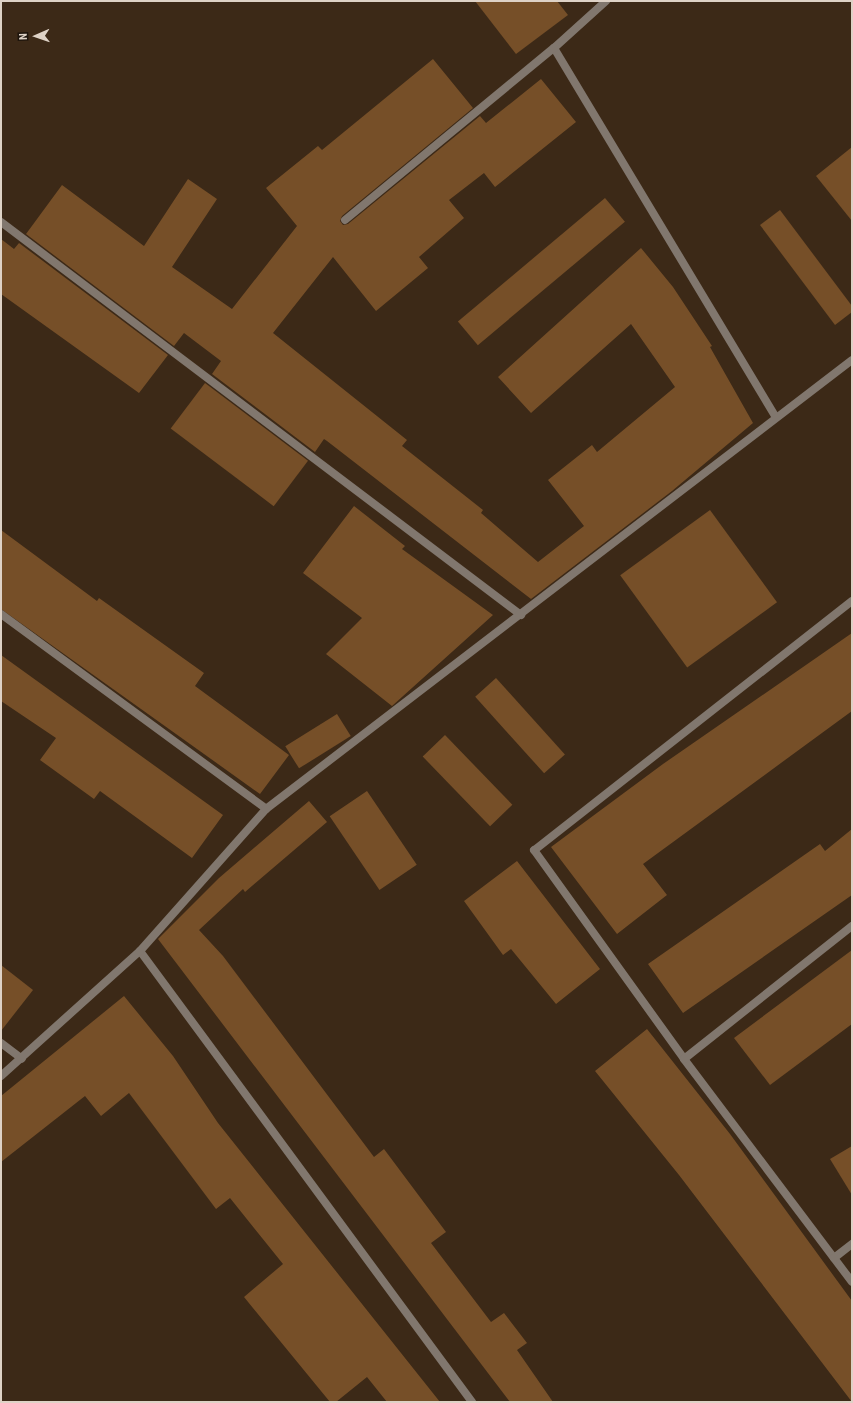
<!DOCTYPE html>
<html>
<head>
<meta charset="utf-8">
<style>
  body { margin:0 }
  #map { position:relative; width:853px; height:1403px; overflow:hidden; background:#3c2917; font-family:"Roboto Condensed",sans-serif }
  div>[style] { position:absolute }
  .building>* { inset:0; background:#764f28; transform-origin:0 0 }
  .minor>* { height:8px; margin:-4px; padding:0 4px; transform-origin:4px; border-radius:4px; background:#81776e }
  span { translate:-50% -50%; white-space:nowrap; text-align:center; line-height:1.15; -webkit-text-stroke:4px #1d140c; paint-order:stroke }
  .frame { position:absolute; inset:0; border:2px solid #ded2c6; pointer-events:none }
  .north { position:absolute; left:16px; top:16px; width:40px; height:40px; -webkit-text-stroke:3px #1d140c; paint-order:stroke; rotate:268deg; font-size:11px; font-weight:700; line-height:16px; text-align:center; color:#ded2c6 }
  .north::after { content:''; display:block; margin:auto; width:14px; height:18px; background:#ded2c6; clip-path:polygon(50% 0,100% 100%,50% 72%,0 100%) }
</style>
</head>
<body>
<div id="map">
  <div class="building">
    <div style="clip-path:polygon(475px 1px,557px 1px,568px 15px,516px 54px)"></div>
    <div style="clip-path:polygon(433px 59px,473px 108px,342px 216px,340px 221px,343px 225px,348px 224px,480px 116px,486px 123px,541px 79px,576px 122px,495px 187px,484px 173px,449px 200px,464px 218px,419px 257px,428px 268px,376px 311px,333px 257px,273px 333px,407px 440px,402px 446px,483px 510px,481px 513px,538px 562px,584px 526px,548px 480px,592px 445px,597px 452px,675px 387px,631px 324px,531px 413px,498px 377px,641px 248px,673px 287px,712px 346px,710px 347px,753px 423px,672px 491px,531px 599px,327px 441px,324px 439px,315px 452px,212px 374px,221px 361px,184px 333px,174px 346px,26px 234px,62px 185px,144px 246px,188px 179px,217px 199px,172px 267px,232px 309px,297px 226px,266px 188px,318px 146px,322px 150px)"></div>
    <div style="clip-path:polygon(852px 147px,852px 221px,816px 176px)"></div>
    <div style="left:605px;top:198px;width:31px;height:192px;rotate:50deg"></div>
    <div style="clip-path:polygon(780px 210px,852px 306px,852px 312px,835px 325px,760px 225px)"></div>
    <div style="clip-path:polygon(1px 239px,14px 249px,19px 243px,168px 355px,139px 393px,1px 294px)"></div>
    <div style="left:205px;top:383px;width:129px;height:57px;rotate:37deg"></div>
    <div style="clip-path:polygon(354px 506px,405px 546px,402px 549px,493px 615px,392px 706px,326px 654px,362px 618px,303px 573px)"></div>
    <div style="left:710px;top:510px;width:114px;height:111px;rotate:54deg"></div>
    <div style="clip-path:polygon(1px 530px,97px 601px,99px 598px,204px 673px,195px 686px,289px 755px,260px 794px,1px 609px)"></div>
    <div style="clip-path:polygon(852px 633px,852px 711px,643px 864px,667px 895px,617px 934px,551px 847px,663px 764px)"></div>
    <div style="clip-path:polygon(1px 655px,223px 815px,192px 858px,100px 791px,94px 799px,40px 760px,56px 738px,1px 701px)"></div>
    <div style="left:496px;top:678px;width:103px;height:28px;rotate:48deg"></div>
    <div style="left:337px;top:714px;width:26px;height:61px;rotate:58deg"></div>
    <div style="left:445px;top:735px;width:97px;height:31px;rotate:46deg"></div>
    <div style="left:367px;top:791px;width:89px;height:45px;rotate:56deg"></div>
    <div style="clip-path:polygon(309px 801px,327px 822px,245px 892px,243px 889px,199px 930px,223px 956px,374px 1157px,384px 1149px,446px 1232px,431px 1243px,491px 1322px,504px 1313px,527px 1343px,517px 1350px,553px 1402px,510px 1402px,158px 939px,219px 878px)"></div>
    <div style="clip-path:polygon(852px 829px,852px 895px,683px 1013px,648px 964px,820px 844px,825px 851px)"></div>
    <div style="clip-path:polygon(517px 861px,600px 969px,556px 1004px,511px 949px,503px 955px,464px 901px)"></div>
    <div style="clip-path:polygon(852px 950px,852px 1024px,770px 1085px,734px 1038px)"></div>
    <div style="clip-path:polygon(1px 965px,33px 990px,1px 1031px)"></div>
    <div style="clip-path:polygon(124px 996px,173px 1056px,218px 1123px,440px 1402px,387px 1402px,367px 1377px,336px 1402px,330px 1402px,244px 1297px,283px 1264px,230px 1198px,216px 1209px,129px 1093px,101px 1116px,85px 1096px,1px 1162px,1px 1096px)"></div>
    <div style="clip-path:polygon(647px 1029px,730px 1134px,852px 1301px,852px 1402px,679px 1175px,595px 1071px)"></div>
    <div style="clip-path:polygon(852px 1146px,852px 1195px,830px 1159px)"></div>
  </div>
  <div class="minor">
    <div style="left:554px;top:48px;width:431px;rotate:59deg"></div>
    <div style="left:345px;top:220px;width:271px;rotate:-39.5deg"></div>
    <div style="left:554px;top:48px;width:70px;rotate:-42.1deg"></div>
    <div style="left:1px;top:222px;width:652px;rotate:37.08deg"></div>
    <div style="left:852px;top:601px;width:404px;rotate:141.9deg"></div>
    <div style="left:534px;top:850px;width:257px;rotate:54.3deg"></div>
    <div style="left:684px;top:1059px;width:279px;rotate:53deg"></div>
    <div style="left:1px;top:614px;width:329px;rotate:36.3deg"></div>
    <div style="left:140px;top:951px;width:560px;rotate:53.64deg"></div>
    <div style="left:1px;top:1043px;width:26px;rotate:37deg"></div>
    <div style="left:684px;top:1059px;width:214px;rotate:-38.4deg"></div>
    <div style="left:1px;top:1076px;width:187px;rotate:-42deg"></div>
    <div style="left:140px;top:951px;width:190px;rotate:-48.4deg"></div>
    <div style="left:266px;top:809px;width:738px;rotate:-37.46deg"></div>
    <div style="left:834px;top:1258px;width:23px;rotate:-38deg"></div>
  </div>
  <div class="frame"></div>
  <div class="north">N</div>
</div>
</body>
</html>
